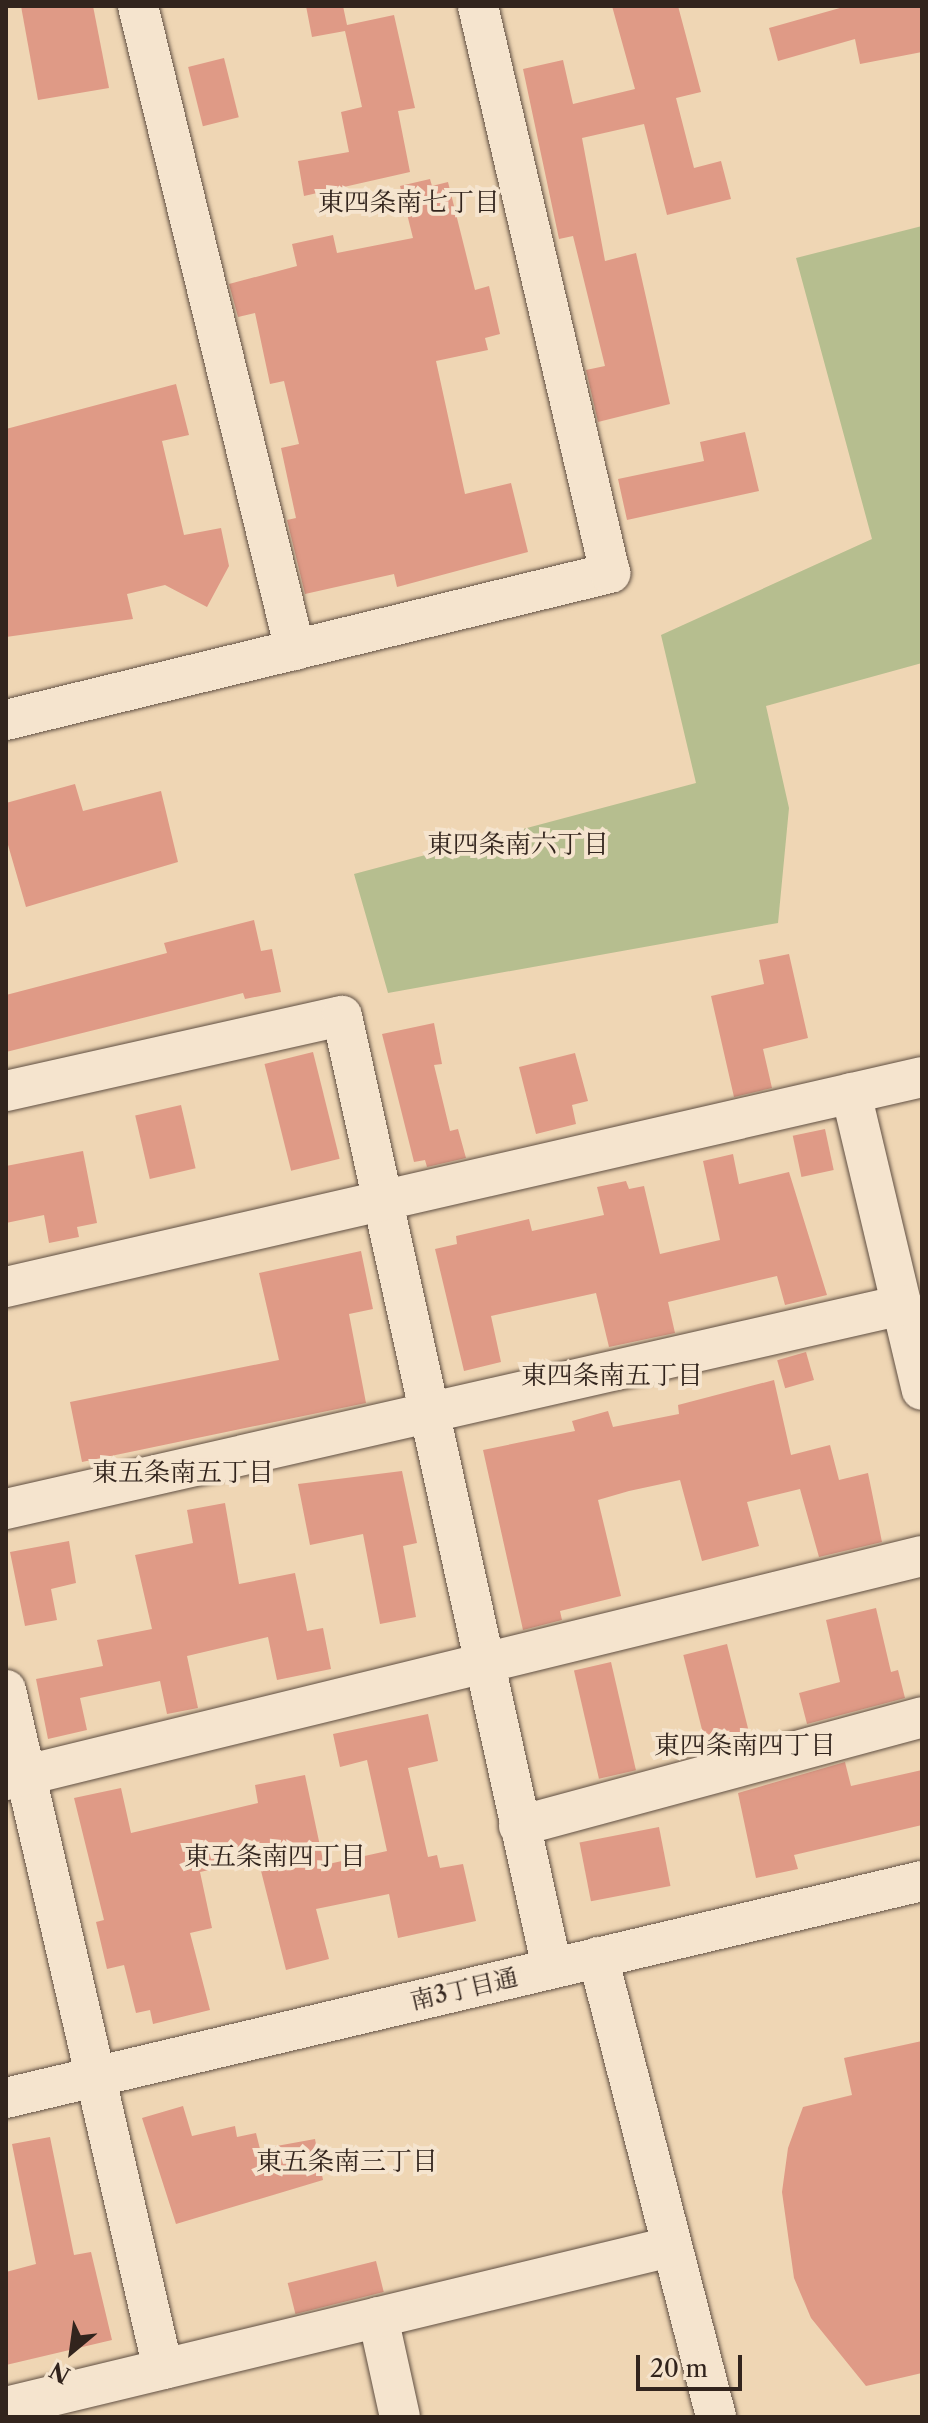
<!DOCTYPE html>
<html>
<head>
<meta charset="utf-8">
<style>
  body { margin:0 }
  #map { position:relative; width:928px; height:2423px; overflow:hidden; background:#efd6b4; font-family:"Libre Caslon Text","Noto Serif JP",serif }
  div>[style] { position:absolute }
  .green>* { inset:0; background:#b6be8f }
  .building>* { inset:0; background:#df9a86; transform-origin:0 0 }
  .roads { filter:drop-shadow(0 0 2px #615043) drop-shadow(0 0 2px #615043) }
  .minor>* { height:40px; margin:-20px; padding:0 20px; transform-origin:20px; border-radius:20px; background:#f5e4ce }
  span { translate:-50% -50%; white-space:nowrap; text-align:center; line-height:1.15; -webkit-text-stroke:8px #f5e4ce; paint-order:stroke }
  .street-label { font-size:24px; color:#32241d }
  .neighbourhood-label { font-size:26px; color:#32241d }
  .frame { position:absolute; inset:0; border:8px solid #32241d; pointer-events:none }
  .north { position:absolute; left:32px; top:2311px; width:80px; height:80px; -webkit-text-stroke:6px #f5e4ce; paint-order:stroke; rotate:209deg; font-size:22px; font-weight:700; line-height:32px; text-align:center; color:#32241d }
  .north::after { content:''; display:block; margin:auto; width:28px; height:36px; background:#32241d; clip-path:polygon(50% 0,100% 100%,50% 72%,0 100%) }
  .scale { position:absolute; left:636px; top:2355px; width:106px; height:36px; box-sizing:border-box; border:4px solid #32241d; border-top:0; padding-left:10px; font-size:24px; line-height:28px; white-space:nowrap; color:#32241d; -webkit-text-stroke:6px #f5e4ce; paint-order:stroke }
</style>
</head>
<body>
<div id="map">
  <div class="green">
    <div style="clip-path:polygon(922px 226px,922px 663px,766px 706px,789px 808px,778px 923px,388px 993px,354px 874px,696px 783px,661px 635px,872px 539px,796px 258px)"></div>
  </div>
  <div class="building">
    <div style="clip-path:polygon(21px 6px,93px 6px,109px 88px,38px 100px)"></div>
    <div style="clip-path:polygon(306px 6px,343px 6px,347px 25px,394px 15px,415px 108px,398px 111px,410px 172px,304px 196px,298px 161px,349px 152px,341px 112px,362px 107px,345px 31px,312px 37px)"></div>
    <div style="clip-path:polygon(612px 6px,678px 6px,701px 92px,676px 98px,694px 168px,721px 161px,731px 199px,667px 215px,644px 124px,582px 138px,605px 261px,636px 253px,670px 404px,598px 422px,586px 370px,605px 366px,573px 236px,559px 239px,523px 69px,563px 60px,573px 104px,635px 89px)"></div>
    <div style="clip-path:polygon(847px 6px,922px 6px,922px 52px,860px 64px,855px 39px,778px 61px,769px 28px)"></div>
    <div style="left:224px;top:58px;width:61px;height:37px;rotate:76deg"></div>
    <div style="clip-path:polygon(430px 179px,432px 186px,448px 182px,475px 290px,489px 286px,500px 334px,485px 338px,488px 350px,436px 361px,465px 494px,511px 483px,528px 552px,397px 587px,394px 574px,305px 594px,287px 520px,296px 518px,281px 448px,299px 444px,284px 381px,270px 384px,255px 313px,238px 317px,229px 284px,297px 266px,292px 244px,333px 235px,337px 253px,413px 238px,400px 186px)"></div>
    <div style="clip-path:polygon(176px 384px,189px 435px,162px 441px,184px 535px,221px 528px,229px 566px,207px 607px,165px 585px,127px 594px,133px 619px,6px 637px,6px 429px)"></div>
    <div style="clip-path:polygon(745px 432px,759px 491px,627px 520px,618px 479px,704px 461px,700px 442px)"></div>
    <div style="clip-path:polygon(75px 784px,83px 811px,161px 791px,178px 862px,26px 907px,6px 838px,6px 803px)"></div>
    <div style="clip-path:polygon(254px 920px,261px 951px,272px 949px,281px 992px,245px 999px,243px 993px,6px 1052px,6px 995px,167px 953px,164px 943px)"></div>
    <div style="clip-path:polygon(789px 954px,808px 1038px,763px 1049px,772px 1088px,734px 1097px,711px 996px,764px 984px,759px 960px)"></div>
    <div style="clip-path:polygon(434px 1023px,442px 1064px,434px 1065px,450px 1131px,458px 1129px,466px 1158px,427px 1167px,425px 1160px,414px 1162px,382px 1034px)"></div>
    <div style="left:313px;top:1052px;width:110px;height:50px;rotate:76deg"></div>
    <div style="clip-path:polygon(575px 1053px,588px 1101px,572px 1105px,576px 1124px,536px 1134px,519px 1067px)"></div>
    <div style="left:181px;top:1105px;width:65px;height:47px;rotate:77deg"></div>
    <div style="left:825px;top:1129px;width:42px;height:33px;rotate:78deg"></div>
    <div style="clip-path:polygon(83px 1151px,97px 1223px,77px 1227px,79px 1237px,49px 1243px,44px 1215px,6px 1223px,6px 1166px)"></div>
    <div style="clip-path:polygon(733px 1154px,739px 1184px,789px 1172px,827px 1295px,785px 1305px,777px 1276px,668px 1302px,675px 1333px,609px 1347px,596px 1293px,491px 1316px,501px 1362px,464px 1371px,435px 1249px,457px 1244px,456px 1236px,529px 1219px,532px 1231px,604px 1215px,597px 1187px,626px 1181px,629px 1189px,644px 1186px,660px 1254px,720px 1240px,703px 1161px)"></div>
    <div style="clip-path:polygon(361px 1251px,373px 1309px,349px 1314px,366px 1403px,82px 1462px,70px 1402px,279px 1360px,259px 1273px)"></div>
    <div style="left:806px;top:1352px;width:29px;height:30px;rotate:74deg"></div>
    <div style="clip-path:polygon(774px 1380px,791px 1455px,830px 1445px,839px 1480px,868px 1473px,882px 1542px,819px 1557px,800px 1489px,747px 1502px,759px 1546px,702px 1561px,680px 1480px,629px 1491px,598px 1500px,621px 1596px,560px 1611px,562px 1620px,523px 1630px,483px 1450px,575px 1431px,572px 1421px,608px 1411px,613px 1427px,679px 1414px,678px 1405px)"></div>
    <div style="clip-path:polygon(402px 1471px,417px 1543px,403px 1546px,416px 1617px,380px 1624px,363px 1534px,310px 1545px,298px 1484px)"></div>
    <div style="clip-path:polygon(225px 1503px,239px 1584px,295px 1573px,307px 1631px,323px 1628px,331px 1669px,277px 1680px,268px 1637px,187px 1656px,198px 1708px,167px 1714px,160px 1681px,80px 1698px,87px 1730px,48px 1739px,36px 1679px,103px 1666px,97px 1640px,152px 1629px,135px 1555px,193px 1543px,187px 1510px)"></div>
    <div style="clip-path:polygon(69px 1541px,76px 1583px,51px 1589px,57px 1620px,25px 1626px,10px 1552px)"></div>
    <div style="clip-path:polygon(876px 1608px,891px 1672px,898px 1670px,905px 1698px,807px 1724px,799px 1693px,840px 1682px,826px 1620px)"></div>
    <div style="left:727px;top:1644px;width:98px;height:45px;rotate:76deg"></div>
    <div style="left:611px;top:1662px;width:111px;height:38px;rotate:77deg"></div>
    <div style="clip-path:polygon(428px 1714px,438px 1761px,408px 1768px,428px 1857px,437px 1855px,440px 1868px,463px 1864px,476px 1921px,398px 1938px,389px 1894px,316px 1909px,329px 1959px,286px 1970px,258px 1859px,200px 1872px,212px 1928px,190px 1933px,210px 2010px,153px 2024px,150px 2010px,136px 2013px,124px 1965px,107px 1969px,96px 1922px,104px 1920px,74px 1798px,121px 1788px,131px 1833px,258px 1803px,255px 1785px,305px 1775px,324px 1865px,387px 1851px,367px 1760px,340px 1767px,333px 1734px)"></div>
    <div style="clip-path:polygon(845px 1762px,851px 1786px,922px 1770px,922px 1825px,794px 1855px,798px 1869px,756px 1878px,738px 1793px)"></div>
    <div style="left:659px;top:1827px;width:60px;height:81px;rotate:79deg"></div>
    <div style="clip-path:polygon(922px 2041px,922px 2373px,866px 2386px,811px 2318px,794px 2278px,782px 2192px,788px 2148px,803px 2107px,852px 2095px,844px 2058px)"></div>
    <div style="clip-path:polygon(183px 2106px,192px 2136px,235px 2126px,237px 2137px,256px 2133px,260px 2149px,315px 2139px,323px 2180px,176px 2224px,142px 2118px)"></div>
    <div style="clip-path:polygon(50px 2137px,74px 2255px,91px 2252px,112px 2340px,6px 2365px,6px 2272px,36px 2264px,12px 2144px)"></div>
    <div style="left:376px;top:2261px;width:32px;height:91px;rotate:76deg"></div>
  </div>
  <div class="roads">
    <div class="minor">
      <div style="left:138px;top:6px;width:663px;rotate:76.3deg"></div>
      <div style="left:6px;top:720px;width:622px;rotate:-13.68deg"></div>
      <div style="left:610px;top:573px;width:582px;rotate:-103.11deg"></div>
      <div style="left:6px;top:1091px;width:344px;rotate:-12.6deg"></div>
      <div style="left:342px;top:1016px;width:975px;rotate:77.56deg"></div>
      <div style="left:851px;top:1093px;width:305px;rotate:76.6deg"></div>
      <div style="left:6px;top:1287px;width:940px;rotate:-12.91deg"></div>
      <div style="left:6px;top:1509px;width:919px;rotate:-12.83deg"></div>
      <div style="left:6px;top:1690px;width:697px;rotate:76.98deg"></div>
      <div style="left:6px;top:1780px;width:943px;rotate:-13.74deg"></div>
      <div style="left:519px;top:1826px;width:417px;rotate:-15.1deg"></div>
      <div style="left:598px;top:1957px;width:475px;rotate:75.6deg"></div>
      <div style="left:6px;top:2098px;width:941px;rotate:-13.33deg"></div>
      <div style="left:378px;top:2317px;width:102px;rotate:77.6deg"></div>
      <div style="left:6px;top:2407px;width:683px;rotate:-13.55deg"></div>
    </div>
  </div>
  <div class="street-label">
    <span style="left:464px;top:1989px;rotate:-13deg">南3丁目通</span>
  </div>
  <div class="neighbourhood-label">
    <span style="left:409px;top:203px">東四条南七丁目</span>
    <span style="left:518px;top:845px">東四条南六丁目</span>
    <span style="left:612px;top:1376px">東四条南五丁目</span>
    <span style="left:183px;top:1473px">東五条南五丁目</span>
    <span style="left:745px;top:1746px">東四条南四丁目</span>
    <span style="left:275px;top:1857px">東五条南四丁目</span>
    <span style="left:347px;top:2162px">東五条南三丁目</span>
  </div>
  <div class="frame"></div>
  <div class="north">N</div>
  <div class="scale">20 m</div>
</div>
</body>
</html>
